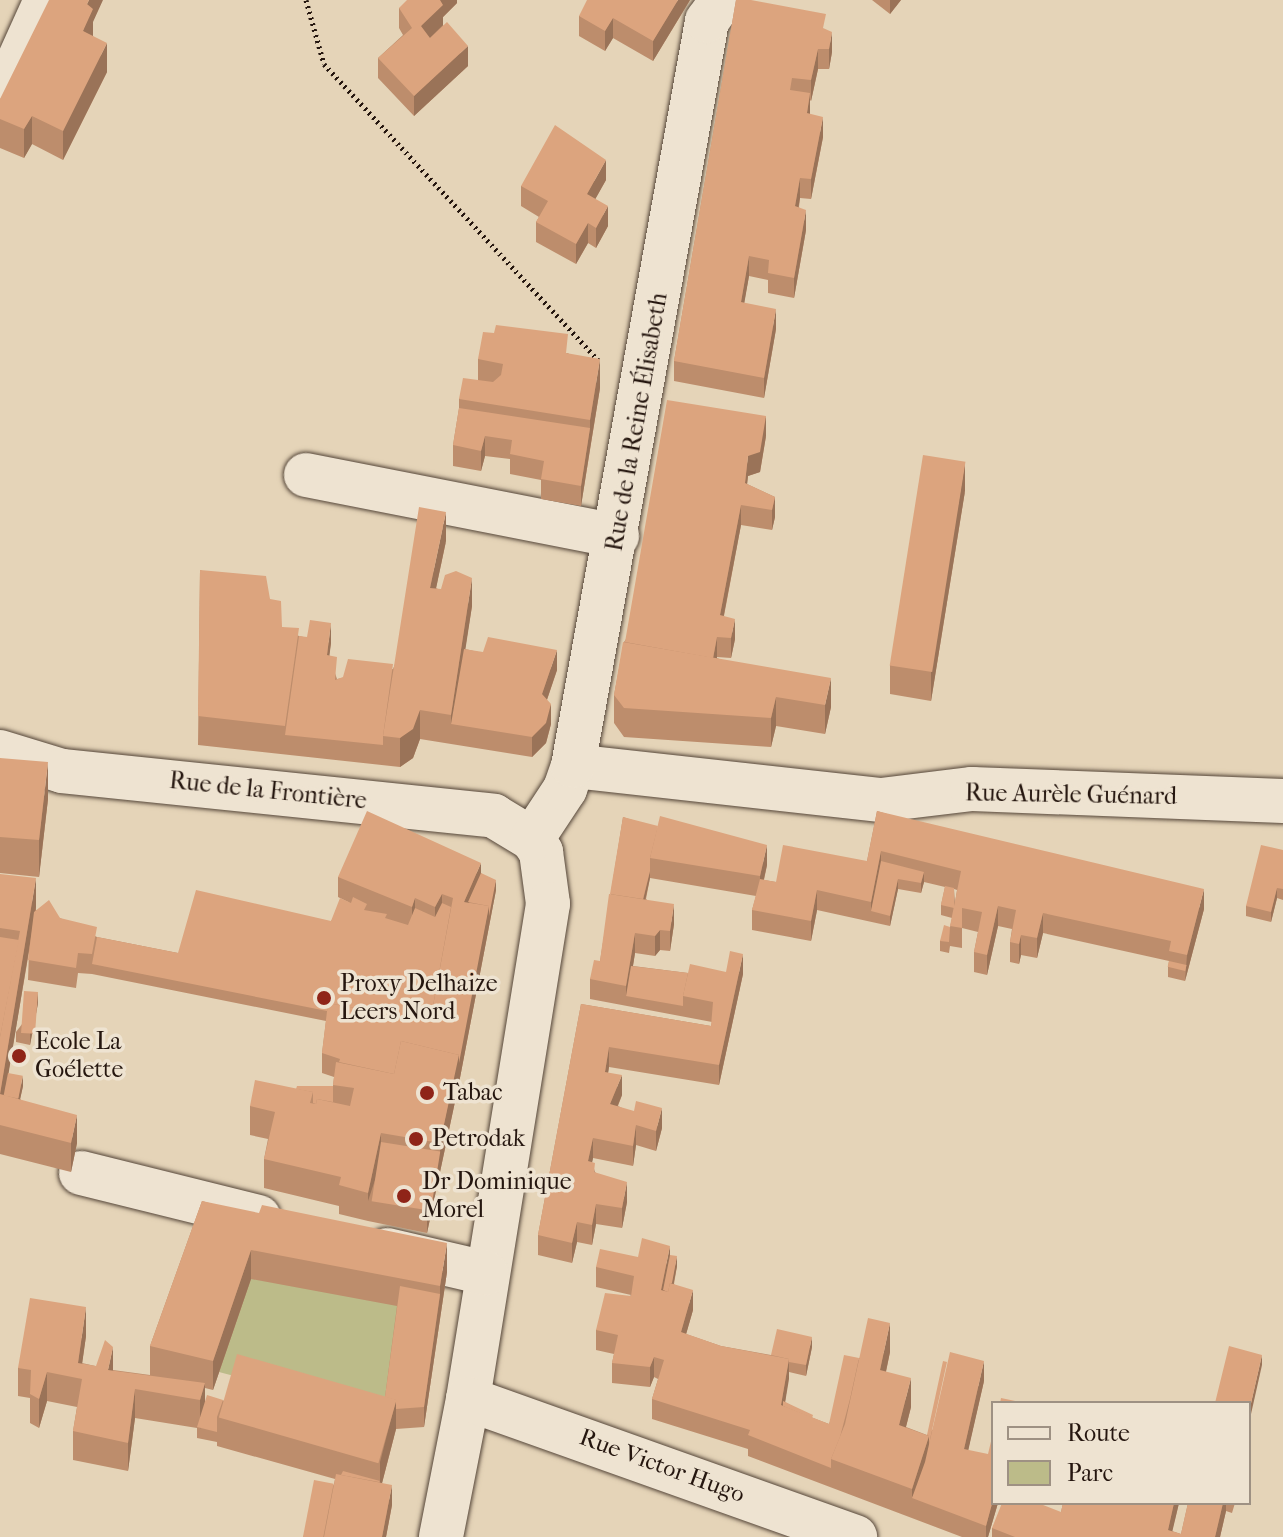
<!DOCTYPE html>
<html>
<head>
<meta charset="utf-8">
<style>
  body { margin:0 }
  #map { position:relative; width:1283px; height:1537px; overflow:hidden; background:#e5d4b8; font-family:"IM FELL French Canon",serif }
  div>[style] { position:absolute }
  .green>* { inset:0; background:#bcbb89 }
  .path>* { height:5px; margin-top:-2.5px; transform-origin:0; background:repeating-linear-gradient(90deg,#25160f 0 2px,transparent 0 6px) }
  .roads { filter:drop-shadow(0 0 2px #554639) drop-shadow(0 0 2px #554639) }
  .minor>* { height:44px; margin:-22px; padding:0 22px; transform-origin:22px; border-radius:22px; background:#eee3d1 }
  .wall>* { inset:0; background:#bd8d6c }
  .shaded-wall>* { inset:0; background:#9a7358 }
  .building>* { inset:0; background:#dca47e; transform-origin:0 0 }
  .dots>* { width:22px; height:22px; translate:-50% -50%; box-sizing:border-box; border:4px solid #eee3d1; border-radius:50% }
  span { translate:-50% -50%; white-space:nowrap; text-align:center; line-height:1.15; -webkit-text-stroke:7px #eee3d1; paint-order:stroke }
  .street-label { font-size:24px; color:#25160f }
  .poi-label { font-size:24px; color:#25160f }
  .left { translate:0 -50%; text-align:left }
  .legend { position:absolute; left:991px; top:1401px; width:260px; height:104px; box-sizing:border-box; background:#eee3d1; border:2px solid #9e9183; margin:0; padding:10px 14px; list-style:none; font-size:24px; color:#25160f }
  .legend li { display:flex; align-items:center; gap:16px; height:40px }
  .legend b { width:40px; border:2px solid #9e9183 }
</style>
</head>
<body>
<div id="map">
  <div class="green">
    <div style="clip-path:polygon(248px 1278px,399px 1303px,383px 1415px,219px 1372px)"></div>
  </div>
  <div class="path">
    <div style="left:306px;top:0;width:66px;rotate:74.3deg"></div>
    <div style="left:324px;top:64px;width:405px;rotate:47.2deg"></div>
  </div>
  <div class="roads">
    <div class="minor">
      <div style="left:0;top:102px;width:112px;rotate:-65.7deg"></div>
      <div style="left:306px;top:475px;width:317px;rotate:11.1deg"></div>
      <div style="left:0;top:752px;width:65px;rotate:17deg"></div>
      <div style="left:62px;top:771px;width:434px;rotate:5.9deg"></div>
      <div style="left:494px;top:816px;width:44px;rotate:31.2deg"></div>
      <div style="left:532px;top:839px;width:16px;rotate:55deg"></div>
      <div style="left:541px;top:852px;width:52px;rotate:82.3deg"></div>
      <div style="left:548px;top:904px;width:501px;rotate:99.18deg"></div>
      <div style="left:468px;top:1399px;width:141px;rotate:101.1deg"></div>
      <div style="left:573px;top:766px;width:310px;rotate:6.3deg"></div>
      <div style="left:881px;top:800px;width:92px;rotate:-6.9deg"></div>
      <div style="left:972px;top:789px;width:311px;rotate:2.2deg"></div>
      <div style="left:532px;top:839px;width:60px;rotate:-56.6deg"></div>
      <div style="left:565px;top:789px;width:24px;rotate:-71deg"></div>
      <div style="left:573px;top:766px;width:757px;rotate:-79.8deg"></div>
      <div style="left:707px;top:21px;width:26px;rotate:-54deg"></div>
      <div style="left:81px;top:1173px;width:183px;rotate:13.9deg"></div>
      <div style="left:387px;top:1250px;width:102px;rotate:13.1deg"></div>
      <div style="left:468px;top:1399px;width:411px;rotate:19.6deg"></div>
    </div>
  </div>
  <div class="wall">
    <div style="clip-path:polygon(457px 0,457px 3px,443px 17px,443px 25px,468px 66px,414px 116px,378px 78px,378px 58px,403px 35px,399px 28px,399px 8px)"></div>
    <div style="clip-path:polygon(690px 0,653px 61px,613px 38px,605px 51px,579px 36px,579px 16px)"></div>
    <div style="clip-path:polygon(736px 0,826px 30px,832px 52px,829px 69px,818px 69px,811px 101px,810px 100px,810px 114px,823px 137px,811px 199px,800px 198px,799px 207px,806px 230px,794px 298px,768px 293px,768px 280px,749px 276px,744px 303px,776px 329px,764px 398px,674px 381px,674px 361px)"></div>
    <div style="clip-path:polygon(872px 0,901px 0,890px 14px)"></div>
    <div style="clip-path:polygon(93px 22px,93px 36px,107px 72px,63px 160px,32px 144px,24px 158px,0 148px,0 99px)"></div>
    <div style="clip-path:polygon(606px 180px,595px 199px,608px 226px,596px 248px,588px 243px,576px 264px,536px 242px,536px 222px,539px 217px,521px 206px,521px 186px)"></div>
    <div style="clip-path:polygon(568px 353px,600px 388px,581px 506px,541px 499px,541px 480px,510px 474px,510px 459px,485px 456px,481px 471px,453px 466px,453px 445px,459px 408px,459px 399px,478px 380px,478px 359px)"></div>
    <div style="clip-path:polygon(766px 436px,760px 472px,748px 476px,747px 484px,775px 497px,775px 517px,772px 530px,741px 525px,724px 616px,735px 639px,731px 658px,717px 657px,717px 658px,831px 707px,825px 734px,776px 726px,771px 747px,624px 737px,614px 723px,614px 695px,624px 642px)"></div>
    <div style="clip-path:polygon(965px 491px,931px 701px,890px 694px,890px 665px)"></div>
    <div style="clip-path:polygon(446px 541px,436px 588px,472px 606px,465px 649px,557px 670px,547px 700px,551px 724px,546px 743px,532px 757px,420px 739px,413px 758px,400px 767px,198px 745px,200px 570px,270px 599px,282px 627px,299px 636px,331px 643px,329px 655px,337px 679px,393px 669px)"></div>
    <div style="clip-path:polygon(0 758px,48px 799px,39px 877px,0 873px)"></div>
    <div style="clip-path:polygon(evenodd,877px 811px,1204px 909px,1185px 981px,1168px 977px,1168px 967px,1169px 961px,1043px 933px,1037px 958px,1021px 955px,1019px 964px,1010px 962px,1010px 942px,1012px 929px,998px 926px,987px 975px,974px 972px,974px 952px,978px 932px,962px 928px,962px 948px,950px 946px,949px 953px,940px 951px,940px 941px,950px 927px,952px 918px,941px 915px,941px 905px,945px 887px,924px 882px,921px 893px,898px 889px,890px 926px,817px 910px,811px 941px,752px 930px,752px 910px,756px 896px,650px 878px,646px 899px,674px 924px,670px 951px,660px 950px,655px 956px,635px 953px,633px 966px,688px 973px,726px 972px,743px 974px,719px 1085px,609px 1067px,608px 1073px,622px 1095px,618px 1106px,662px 1128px,656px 1151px,636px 1145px,633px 1166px,593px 1158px,592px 1162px,595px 1172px,627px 1202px,622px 1228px,596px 1224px,592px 1245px,577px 1242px,572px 1263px,538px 1255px,538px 1235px,581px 1004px,711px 1026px,712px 1022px,590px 999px,590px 979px,600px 961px,623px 817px,767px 865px,764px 880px,776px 882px,867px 861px,877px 811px,954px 889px,957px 890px,955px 903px,954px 889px)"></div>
    <div style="clip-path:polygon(1283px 850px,1283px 900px,1277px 898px,1271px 922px,1246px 916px,1246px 906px)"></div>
    <div style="clip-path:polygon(481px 873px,496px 890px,459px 1083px,427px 1233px,368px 1221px,339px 1214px,339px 1206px,264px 1188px,264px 1159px,268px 1139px,250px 1135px,250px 1106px,296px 1089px,333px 1086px,334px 1077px,322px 1073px,322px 1053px,326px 1021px,92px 974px,78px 973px,76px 988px,28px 980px,29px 952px,8px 1074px,23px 1086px,20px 1099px,77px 1143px,71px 1172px,0 1154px,0 874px,36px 907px,36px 910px,60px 918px,97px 937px,178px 953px,331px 921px,348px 902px,338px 897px,338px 877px)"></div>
    <div style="clip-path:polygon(38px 1003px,30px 1045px,16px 1042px,16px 1032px)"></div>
    <div style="clip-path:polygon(evenodd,202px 1201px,447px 1272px,424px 1427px,396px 1429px,382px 1483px,392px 1505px,386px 1537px,303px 1537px,334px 1484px,335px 1479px,217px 1446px,217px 1442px,197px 1438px,197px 1428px,135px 1418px,128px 1471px,73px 1460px,73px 1431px,77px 1407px,47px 1401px,39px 1428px,30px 1423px,30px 1398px,18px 1396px,18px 1368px,86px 1336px,82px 1363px,113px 1370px,150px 1375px,150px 1346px,202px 1201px,251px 1279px,397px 1306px,385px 1397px,205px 1401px,205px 1388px,213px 1390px,251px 1279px)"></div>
    <div style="clip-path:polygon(638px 1257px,677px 1266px,674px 1284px,693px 1310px,686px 1334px,721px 1346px,771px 1355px,812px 1347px,806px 1376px,789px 1372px,785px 1402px,813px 1418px,829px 1424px,859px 1358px,890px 1352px,886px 1372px,911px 1407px,906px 1427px,927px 1435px,984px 1381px,968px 1450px,998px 1503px,988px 1537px,962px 1537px,748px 1456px,748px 1449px,652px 1419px,652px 1399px,658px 1379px,654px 1377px,650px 1387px,612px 1383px,612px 1363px,614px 1354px,596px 1350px,596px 1330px,631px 1295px,596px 1287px,596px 1267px)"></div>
    <div style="clip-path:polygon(1063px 1503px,1179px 1503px,1172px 1531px,1181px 1534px,1188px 1503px,1235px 1503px,1232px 1513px,1226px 1511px,1220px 1537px,992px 1537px,992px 1528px,1061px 1512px)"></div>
  </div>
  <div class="shaded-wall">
    <div style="clip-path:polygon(89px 0,103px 0,93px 22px,93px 38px,83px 31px,87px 4px)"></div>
    <div style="clip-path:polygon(440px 0,457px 0,457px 3px,443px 17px,443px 25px,421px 47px,421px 26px)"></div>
    <div style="clip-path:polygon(678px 0,690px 0,653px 61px,653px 41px)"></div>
    <div style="clip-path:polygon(890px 0,901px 0,890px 14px)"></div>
    <div style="clip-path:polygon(613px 18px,613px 38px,605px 51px,605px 31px)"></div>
    <div style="clip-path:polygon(832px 32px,832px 52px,829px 69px,829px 49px)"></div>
    <div style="clip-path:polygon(107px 43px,107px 72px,63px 160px,63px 131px)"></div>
    <div style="clip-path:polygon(468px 46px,468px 66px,414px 116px,414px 96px)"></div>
    <div style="clip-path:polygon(818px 49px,818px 69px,811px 101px,811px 80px)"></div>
    <div style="clip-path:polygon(810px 93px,810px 113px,807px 133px,807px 113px)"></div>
    <div style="clip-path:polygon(32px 116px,32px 144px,24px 158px,24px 129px)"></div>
    <div style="clip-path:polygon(823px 117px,823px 137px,811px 199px,811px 179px)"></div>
    <div style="clip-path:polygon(606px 160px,606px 180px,587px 214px,587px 194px)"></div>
    <div style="clip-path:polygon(800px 178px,800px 198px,795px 226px,795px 206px)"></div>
    <div style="clip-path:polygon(608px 206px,608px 226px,596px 248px,596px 228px)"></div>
    <div style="clip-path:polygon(806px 210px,806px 230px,794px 298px,794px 278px)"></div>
    <div style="clip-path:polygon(588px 223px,588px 243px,576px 264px,576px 244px)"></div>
    <div style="clip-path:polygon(749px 256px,749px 276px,741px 322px,741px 302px)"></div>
    <div style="clip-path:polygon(776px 309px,776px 329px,764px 398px,764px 378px)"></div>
    <div style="clip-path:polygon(600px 359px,600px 388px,590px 449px,590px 420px)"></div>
    <div style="clip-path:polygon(766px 416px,766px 436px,760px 472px,748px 476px,745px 503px,745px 483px,748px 456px)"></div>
    <div style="clip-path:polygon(590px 428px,590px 449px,581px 506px,581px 486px)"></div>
    <div style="clip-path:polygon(485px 436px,485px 456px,481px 471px,481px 451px)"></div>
    <div style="clip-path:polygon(965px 462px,965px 491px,931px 701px,931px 672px)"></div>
    <div style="clip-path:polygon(775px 497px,775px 517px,772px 530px,772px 510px)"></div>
    <div style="clip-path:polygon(741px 505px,741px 525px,720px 635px,720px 615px)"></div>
    <div style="clip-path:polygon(446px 512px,446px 541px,430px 617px,430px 588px)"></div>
    <div style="clip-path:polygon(472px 578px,472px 606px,454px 724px,451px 724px,451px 715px)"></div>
    <div style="clip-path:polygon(735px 619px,735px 639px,731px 658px,731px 638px)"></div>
    <div style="clip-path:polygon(331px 623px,331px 643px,327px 675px,327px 655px)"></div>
    <div style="clip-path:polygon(717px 637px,717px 657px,712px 685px,712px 665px)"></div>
    <div style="clip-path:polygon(557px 650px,557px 670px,542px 714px,542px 694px)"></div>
    <div style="clip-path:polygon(831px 678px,831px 707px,825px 734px,825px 705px)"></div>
    <div style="clip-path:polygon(776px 697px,776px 726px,771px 747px,771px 718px)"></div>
    <div style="clip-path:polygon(551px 704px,551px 724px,546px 743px,532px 757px,532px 737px)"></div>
    <div style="clip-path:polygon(420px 710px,420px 739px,413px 758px,400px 767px,400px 738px)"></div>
    <div style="clip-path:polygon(48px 762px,48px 799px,39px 877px,39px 840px)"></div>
    <div style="clip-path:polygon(767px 845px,767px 865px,760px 896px,760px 876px)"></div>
    <div style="clip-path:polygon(881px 851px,881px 871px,871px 911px,871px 902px)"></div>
    <div style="clip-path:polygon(481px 863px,481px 883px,464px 911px,464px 902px)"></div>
    <div style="clip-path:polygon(650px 871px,650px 878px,641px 919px,641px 909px)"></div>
    <div style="clip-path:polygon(924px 872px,924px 882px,921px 893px,921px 883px)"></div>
    <div style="clip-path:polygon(36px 878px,36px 907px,2px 1113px,0 1094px)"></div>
    <div style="clip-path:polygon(898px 879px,898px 889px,890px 926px,890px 916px)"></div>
    <div style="clip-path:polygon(496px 880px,496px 890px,459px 1083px,427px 1233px,427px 1213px,440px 1151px,440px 1143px,489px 906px)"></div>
    <div style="clip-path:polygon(1277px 888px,1277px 898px,1271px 922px,1271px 912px)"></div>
    <div style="clip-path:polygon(1204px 889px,1204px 909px,1185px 981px,1187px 955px)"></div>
    <div style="clip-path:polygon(817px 890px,817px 910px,811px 941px,811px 921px)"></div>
    <div style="clip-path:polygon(442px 894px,442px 914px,435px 927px,435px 907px)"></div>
    <div style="clip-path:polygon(415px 898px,415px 918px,412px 927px,412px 907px)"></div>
    <div style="clip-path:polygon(674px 904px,674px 924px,670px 951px,670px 931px)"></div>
    <div style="clip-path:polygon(998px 906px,998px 926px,987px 975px,987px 955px)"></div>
    <div style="clip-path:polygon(1043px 913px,1043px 933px,1037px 958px,1037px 938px)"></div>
    <div style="clip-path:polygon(660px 930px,660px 950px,655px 956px,655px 936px)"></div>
    <div style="clip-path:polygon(635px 933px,635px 953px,628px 996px,626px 996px,626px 986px)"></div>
    <div style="clip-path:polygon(1021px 935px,1021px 955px,1019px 964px,1019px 944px)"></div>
    <div style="clip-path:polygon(743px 954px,743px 974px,719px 1085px,719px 1065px)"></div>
    <div style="clip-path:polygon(38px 992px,38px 1003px,30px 1045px,30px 1034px)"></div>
    <div style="clip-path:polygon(609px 1047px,609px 1067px,605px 1092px,605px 1072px)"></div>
    <div style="clip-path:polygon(622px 1075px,622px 1095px,610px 1124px,610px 1104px)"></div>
    <div style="clip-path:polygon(23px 1076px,23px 1086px,14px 1127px,14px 1117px)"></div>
    <div style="clip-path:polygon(662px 1108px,662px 1128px,656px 1151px,656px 1131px)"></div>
    <div style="clip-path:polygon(77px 1115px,77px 1143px,71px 1172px,71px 1143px)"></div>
    <div style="clip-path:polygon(636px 1125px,636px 1145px,633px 1166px,633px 1146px)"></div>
    <div style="clip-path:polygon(381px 1133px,381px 1162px,368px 1201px,368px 1221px,368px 1193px)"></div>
    <div style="clip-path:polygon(593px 1138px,593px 1158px,588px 1181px,588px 1161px)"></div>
    <div style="clip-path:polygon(627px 1182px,627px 1202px,622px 1228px,622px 1208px)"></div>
    <div style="clip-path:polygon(596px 1204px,596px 1224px,592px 1245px,592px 1225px)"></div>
    <div style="clip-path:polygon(577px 1222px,577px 1242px,572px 1263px,572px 1243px)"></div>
    <div style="clip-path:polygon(447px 1243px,447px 1272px,424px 1427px,424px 1407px,440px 1295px,440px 1286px)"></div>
    <div style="clip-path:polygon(670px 1246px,670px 1266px,663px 1300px,661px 1290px)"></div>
    <div style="clip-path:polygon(251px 1250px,251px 1279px,213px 1390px,213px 1361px)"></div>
    <div style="clip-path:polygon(677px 1256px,677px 1266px,668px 1312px,668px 1301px)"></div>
    <div style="clip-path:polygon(693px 1290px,693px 1310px,681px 1352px,681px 1332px)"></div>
    <div style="clip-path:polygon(86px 1307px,86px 1336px,80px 1379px,78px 1363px)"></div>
    <div style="clip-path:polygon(890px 1323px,890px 1352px,880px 1399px,880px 1370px)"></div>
    <div style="clip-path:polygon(812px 1337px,812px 1347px,806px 1376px,806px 1365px)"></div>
    <div style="clip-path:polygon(113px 1347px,113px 1376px,108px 1370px)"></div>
    <div style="clip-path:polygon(1262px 1355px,1262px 1365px,1249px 1423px,1249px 1412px)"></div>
    <div style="clip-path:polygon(654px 1357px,654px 1377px,650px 1387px,650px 1367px)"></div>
    <div style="clip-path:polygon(789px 1359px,789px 1379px,783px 1415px,781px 1405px)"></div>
    <div style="clip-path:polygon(984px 1361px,984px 1381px,964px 1469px,964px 1449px)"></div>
    <div style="clip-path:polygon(47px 1372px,47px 1401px,39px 1428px,39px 1399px)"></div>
    <div style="clip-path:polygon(911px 1378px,911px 1407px,899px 1454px,899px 1425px)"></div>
    <div style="clip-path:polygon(205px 1383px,205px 1412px,200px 1429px,200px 1400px)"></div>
    <div style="clip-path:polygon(135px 1389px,135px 1418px,128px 1471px,128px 1443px)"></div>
    <div style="clip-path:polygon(396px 1400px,396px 1429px,380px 1491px,380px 1462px)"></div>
    <div style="clip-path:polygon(929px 1436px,929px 1465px,912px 1498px,912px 1489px)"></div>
    <div style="clip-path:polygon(392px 1485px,392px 1505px,386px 1537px,382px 1537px)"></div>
    <div style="clip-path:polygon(993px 1500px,993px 1503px,998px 1503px,988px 1537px,986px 1537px,986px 1526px)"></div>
    <div style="clip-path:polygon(1174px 1503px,1179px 1503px,1171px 1537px,1168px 1530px)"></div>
    <div style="clip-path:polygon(1223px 1503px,1226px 1503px,1226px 1511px,1220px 1537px,1215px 1537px)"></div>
  </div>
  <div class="building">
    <div style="clip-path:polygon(49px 0,89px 0,87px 4px,93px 9px,83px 31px,107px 43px,63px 131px,32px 116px,24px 129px,0 119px,0 99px)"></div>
    <div style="clip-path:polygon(407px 0,440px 0,443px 5px,421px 26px,430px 38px,447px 22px,468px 46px,414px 96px,378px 58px,412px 28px,399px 8px)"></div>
    <div style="clip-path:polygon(587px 0,678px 0,653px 41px,613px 18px,605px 31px,579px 16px)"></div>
    <div style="clip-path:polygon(736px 0,751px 0,826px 14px,823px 28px,832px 32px,829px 49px,818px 49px,811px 80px,792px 78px,790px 90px,810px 93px,807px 113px,823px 117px,811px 179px,800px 178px,795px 206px,806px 210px,794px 278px,768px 273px,769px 260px,749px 256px,741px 302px,776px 309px,764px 378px,674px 361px)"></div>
    <div style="clip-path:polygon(555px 125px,606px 160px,587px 194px,608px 206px,596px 228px,588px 223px,576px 244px,536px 222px,548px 201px,521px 186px)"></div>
    <div style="clip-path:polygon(496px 325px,568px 334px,566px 353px,600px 359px,590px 420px,459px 399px,463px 378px,493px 382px,501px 375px,503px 364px,478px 359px,483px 332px,494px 333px)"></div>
    <div style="clip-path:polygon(667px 400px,766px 416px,760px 452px,748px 456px,745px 483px,775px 497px,772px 510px,741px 505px,720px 615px,735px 619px,731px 638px,717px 637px,713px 658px,625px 642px)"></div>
    <div style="clip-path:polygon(459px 408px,590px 428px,581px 486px,541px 479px,544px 461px,510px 454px,512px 440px,485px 436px,481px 451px,453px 445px)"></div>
    <div style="left:923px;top:455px;width:43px;height:213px;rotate:9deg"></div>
    <div style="clip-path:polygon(419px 507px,446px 512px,430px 588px,441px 589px,445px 575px,456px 571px,472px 578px,451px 715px,420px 710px,413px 729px,400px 738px,383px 736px)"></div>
    <div style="clip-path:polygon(200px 570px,266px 576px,270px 599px,281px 601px,282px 627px,299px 628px,285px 726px,198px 716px)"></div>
    <div style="clip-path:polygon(310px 620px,331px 623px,327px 655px,337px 657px,335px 680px,343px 677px,348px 659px,393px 664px,383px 736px,383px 745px,285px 735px,299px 636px,307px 637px)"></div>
    <div style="clip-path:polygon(488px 637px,557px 650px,542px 694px,551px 704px,546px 723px,532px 737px,451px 724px,464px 649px,483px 652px)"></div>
    <div style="clip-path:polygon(623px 642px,831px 678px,825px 705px,776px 697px,771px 718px,624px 708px,614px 695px)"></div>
    <div style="clip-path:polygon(0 758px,48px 762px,39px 840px,0 837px)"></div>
    <div style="clip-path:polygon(367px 811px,481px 863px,464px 902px,489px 906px,459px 1063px,459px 1055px,401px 1041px,394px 1074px,339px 1062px,340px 1059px,322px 1053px,328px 1003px,430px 1022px,453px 898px,442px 894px,435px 907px,415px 898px,412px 907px,338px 877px)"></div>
    <div style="clip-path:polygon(877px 811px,1204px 889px,1187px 955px,1169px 951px,1171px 941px,1043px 913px,1037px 938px,1021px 935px,1019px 944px,1010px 942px,1016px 910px,998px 906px,987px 955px,974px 952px,982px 912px,962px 908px,962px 928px,950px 926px,961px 871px,881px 851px,871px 902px,817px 890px,811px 921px,752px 910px,760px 879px,776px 882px,783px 845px,867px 861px)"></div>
    <div style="clip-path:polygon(660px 816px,767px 845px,760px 876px,650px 858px)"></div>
    <div style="clip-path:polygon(623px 817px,658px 826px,650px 858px,650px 871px,643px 899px,610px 894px)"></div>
    <div style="clip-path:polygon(1261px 845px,1283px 850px,1283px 889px,1277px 888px,1271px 912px,1246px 906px)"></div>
    <div style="clip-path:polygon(881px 861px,924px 872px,921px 883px,898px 879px,890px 916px,871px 911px)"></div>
    <div style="clip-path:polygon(481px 873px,496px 880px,489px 916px,489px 906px,468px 902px)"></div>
    <div style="clip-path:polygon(0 874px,36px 878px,0 1094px,77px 1115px,71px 1143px,0 1125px,0 1037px,20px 931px,0 928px)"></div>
    <div style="clip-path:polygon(945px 886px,954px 888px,954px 908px,941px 905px)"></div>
    <div style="clip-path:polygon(196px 890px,331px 921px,340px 898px,351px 903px,353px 897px,367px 904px,364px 910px,387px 914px,385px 918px,408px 925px,415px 908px,435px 917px,442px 903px,451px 907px,430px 1022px,328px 1003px,327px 1011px,92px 964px,97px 937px,178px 953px)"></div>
    <div style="clip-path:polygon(609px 894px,674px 904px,670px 931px,660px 930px,655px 936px,635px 933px,626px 986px,590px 979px,594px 960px,600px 961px)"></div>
    <div style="clip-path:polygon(49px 900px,60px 918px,97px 927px,92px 954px,78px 953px,76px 968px,28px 960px,34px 912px)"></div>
    <div style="clip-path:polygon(944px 925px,950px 927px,949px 942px,940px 941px)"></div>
    <div style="clip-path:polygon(0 937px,19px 940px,0 1037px)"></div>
    <div style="clip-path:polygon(730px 951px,743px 954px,719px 1065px,609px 1047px,605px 1072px,622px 1075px,610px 1104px,634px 1111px,636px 1101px,662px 1108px,656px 1131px,636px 1125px,633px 1146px,593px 1138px,588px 1161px,595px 1163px,594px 1172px,627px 1182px,622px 1208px,596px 1204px,592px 1225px,577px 1222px,572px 1243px,538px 1235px,581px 1004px,711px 1026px,713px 1002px,683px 996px,690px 964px,726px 972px)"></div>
    <div style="left:1169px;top:961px;width:18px;height:6px;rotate:13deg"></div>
    <div style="clip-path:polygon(631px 966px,688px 973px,683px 996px,683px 1006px,626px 996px)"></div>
    <div style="left:24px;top:991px;width:14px;height:42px;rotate:4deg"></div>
    <div style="clip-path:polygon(401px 1041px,459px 1055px,440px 1143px,381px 1133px,368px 1193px,339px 1185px,341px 1177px,264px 1159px,275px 1112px,250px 1106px,255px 1080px,313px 1092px,310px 1103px,316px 1104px,317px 1099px,350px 1106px,354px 1088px,333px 1085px,336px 1062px,394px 1074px)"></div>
    <div style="left:8px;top:1073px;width:15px;height:23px;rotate:11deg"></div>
    <div style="clip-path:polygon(297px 1086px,333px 1086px,333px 1102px,317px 1099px,316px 1104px,313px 1103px,313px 1092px,296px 1089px)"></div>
    <div style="left:381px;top:1142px;width:60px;height:60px;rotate:9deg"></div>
    <div style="clip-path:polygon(202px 1201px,259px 1213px,262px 1205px,447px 1243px,440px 1286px,251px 1250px,213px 1361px,150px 1346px)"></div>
    <div style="clip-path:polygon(642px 1238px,670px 1246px,661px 1290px,668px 1292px,670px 1283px,693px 1290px,681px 1332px,721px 1346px,789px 1359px,781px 1405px,829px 1424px,844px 1355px,859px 1358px,850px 1399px,840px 1437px,831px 1459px,831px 1468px,748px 1435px,750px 1430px,652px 1399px,664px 1360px,654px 1357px,650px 1367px,612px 1363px,618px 1335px,596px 1330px,605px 1293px,631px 1296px,634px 1276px,596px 1267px,600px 1249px,638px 1257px)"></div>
    <div style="clip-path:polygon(670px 1255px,677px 1256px,672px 1283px,670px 1283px,668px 1292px,663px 1290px)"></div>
    <div style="clip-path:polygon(400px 1286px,440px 1294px,424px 1407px,396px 1409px,396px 1400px,385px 1397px)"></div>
    <div style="clip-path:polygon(30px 1298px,86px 1307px,78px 1363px,96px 1366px,105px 1340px,113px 1347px,108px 1370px,205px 1383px,200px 1400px,135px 1389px,128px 1443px,73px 1431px,82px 1379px,47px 1372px,39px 1399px,30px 1394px,31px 1370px,18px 1368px)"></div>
    <div style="clip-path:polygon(868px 1318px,890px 1323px,880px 1370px,911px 1378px,899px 1425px,929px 1436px,912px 1489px,831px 1459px,845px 1424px)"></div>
    <div style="clip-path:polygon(777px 1329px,812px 1337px,806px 1365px,789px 1362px,789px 1359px,771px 1355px)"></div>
    <div style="clip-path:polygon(1229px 1346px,1262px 1355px,1249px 1412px,1249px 1403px,1215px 1403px)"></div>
    <div style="clip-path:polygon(950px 1352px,984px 1361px,964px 1449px,988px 1454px,993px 1433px,993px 1500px,986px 1526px,912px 1498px,925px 1462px)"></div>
    <div style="left:237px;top:1354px;width:166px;height:66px;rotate:16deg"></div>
    <div style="clip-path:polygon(943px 1361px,947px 1362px,929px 1444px,929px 1436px,927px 1435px)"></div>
    <div style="clip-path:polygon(207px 1395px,223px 1400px,217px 1417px,217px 1432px,197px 1427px)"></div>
    <div style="clip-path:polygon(1001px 1398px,1020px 1402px,1000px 1403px)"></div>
    <div style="clip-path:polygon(783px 1401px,813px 1415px,812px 1418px,783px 1406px)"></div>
    <div style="clip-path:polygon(343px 1471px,380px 1481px,379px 1482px,341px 1475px)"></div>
    <div style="clip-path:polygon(336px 1474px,392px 1485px,382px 1537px,324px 1537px)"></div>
    <div style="left:314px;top:1480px;width:20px;height:58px;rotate:11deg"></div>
    <div style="clip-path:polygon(1002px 1503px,1038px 1503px,1061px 1512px,1063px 1503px,1174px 1503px,1168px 1530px,1181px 1534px,1188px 1503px,1223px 1503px,1215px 1537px,1015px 1537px,992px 1528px)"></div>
  </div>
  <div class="dots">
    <div style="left:324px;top:998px;background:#8f2418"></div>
    <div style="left:19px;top:1056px;background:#8f2418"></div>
    <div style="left:427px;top:1093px;background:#8f2418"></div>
    <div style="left:416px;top:1139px;background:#8f2418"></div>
    <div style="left:404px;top:1196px;background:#8f2418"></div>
  </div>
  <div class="street-label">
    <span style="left:637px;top:422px;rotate:-80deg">Rue de la Reine Élisabeth</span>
    <span style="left:268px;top:791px;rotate:6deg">Rue de la Frontière</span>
    <span style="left:1071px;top:795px;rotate:1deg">Rue Aurèle Guénard</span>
    <span style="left:662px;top:1466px;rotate:20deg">Rue Victor Hugo</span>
  </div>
  <div class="poi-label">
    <span class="left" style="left:340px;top:998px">Proxy Delhaize<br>Leers Nord</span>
    <span class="left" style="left:35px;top:1056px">Ecole La<br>Goélette</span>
    <span class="left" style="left:443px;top:1093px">Tabac</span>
    <span class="left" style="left:432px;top:1139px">Petrodak</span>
    <span class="left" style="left:422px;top:1196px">Dr Dominique<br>Morel</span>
  </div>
  <ul class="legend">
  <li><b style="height:10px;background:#eee3d1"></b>Route</li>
  <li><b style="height:22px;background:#bcbb89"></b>Parc</li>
  </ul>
</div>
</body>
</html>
